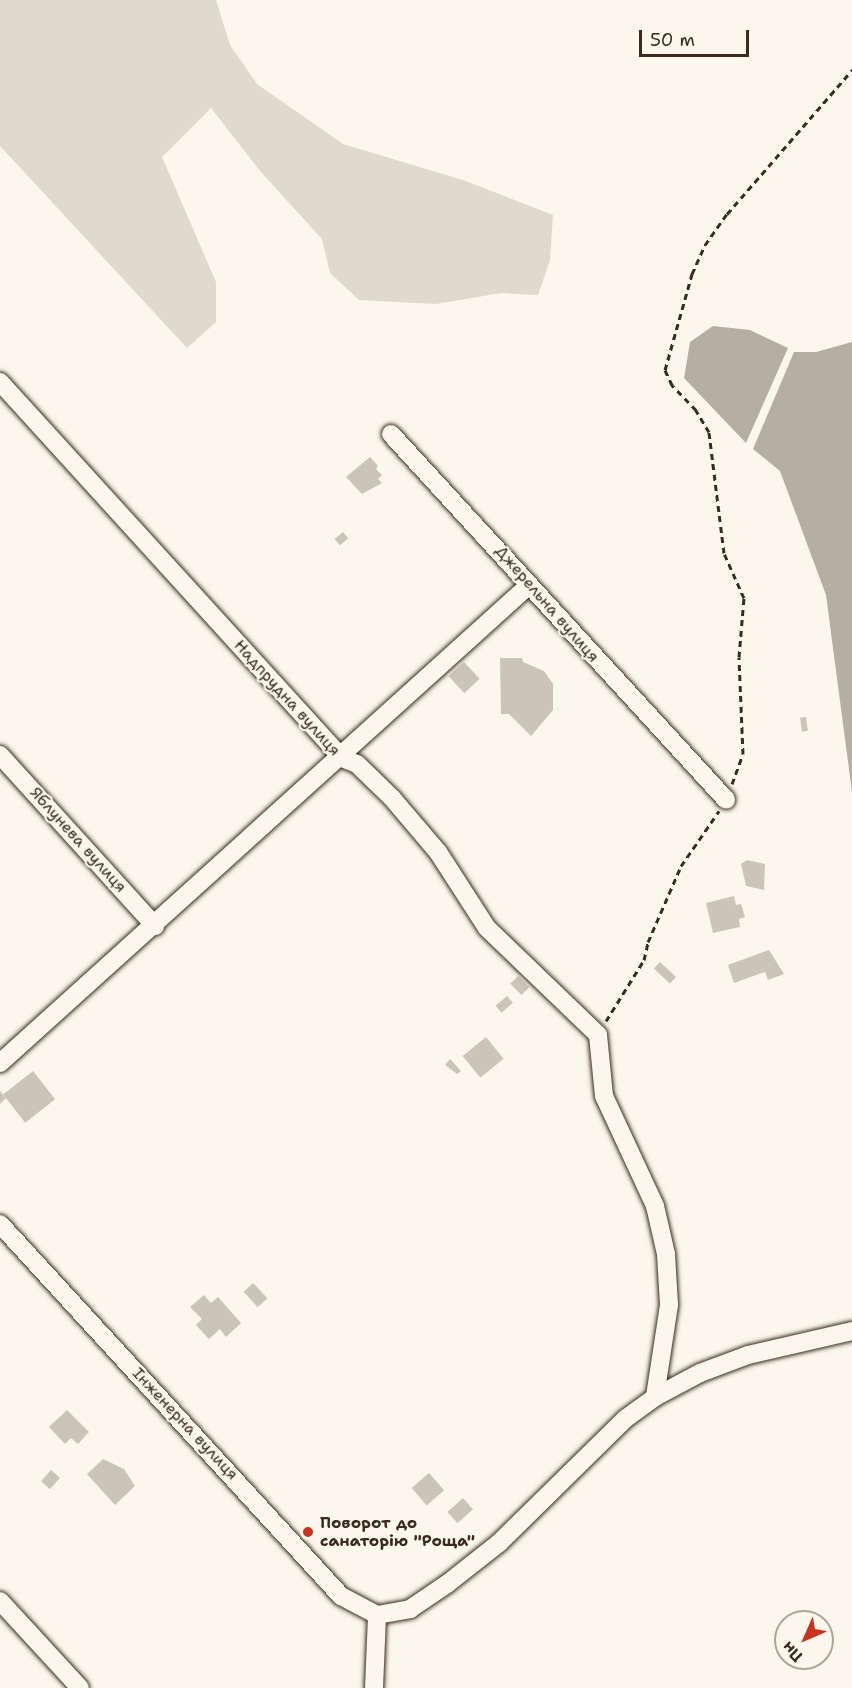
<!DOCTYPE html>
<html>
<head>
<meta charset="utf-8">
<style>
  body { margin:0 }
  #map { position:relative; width:852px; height:1688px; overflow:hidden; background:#fbf7ec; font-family:"Shantell Sans",sans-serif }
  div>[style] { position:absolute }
  .green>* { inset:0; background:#dfd9ce }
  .water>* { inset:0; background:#b6aea2 }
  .building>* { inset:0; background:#ccc4b9; transform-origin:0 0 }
  .path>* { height:3px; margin-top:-1.5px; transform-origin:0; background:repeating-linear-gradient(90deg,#3b2a1e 0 6px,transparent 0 10.5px) }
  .roads { filter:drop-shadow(0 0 2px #3b2a1e) drop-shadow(0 0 2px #3b2a1e) }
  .minor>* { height:18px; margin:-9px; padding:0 9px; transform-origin:9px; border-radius:9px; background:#fbf7ec }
  .dots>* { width:16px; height:16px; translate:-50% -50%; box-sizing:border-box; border:3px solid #fbf7ec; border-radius:50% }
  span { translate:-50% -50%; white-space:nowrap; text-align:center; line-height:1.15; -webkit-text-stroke:4.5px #fbf7ec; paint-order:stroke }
  .street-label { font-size:16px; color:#3b2a1e }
  .poi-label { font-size:16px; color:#3b2a1e; font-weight:700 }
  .left { translate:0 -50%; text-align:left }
  .north { position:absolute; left:774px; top:1610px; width:60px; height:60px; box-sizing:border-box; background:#fbf7ec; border:2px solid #aea59a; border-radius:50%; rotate:225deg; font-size:16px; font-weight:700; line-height:24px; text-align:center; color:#3b2a1e }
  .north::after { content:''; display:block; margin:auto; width:21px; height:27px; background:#c8321e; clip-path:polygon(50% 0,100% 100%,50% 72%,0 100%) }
  .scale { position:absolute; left:639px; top:30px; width:110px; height:27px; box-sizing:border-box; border:3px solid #3b2a1e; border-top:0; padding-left:8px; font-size:18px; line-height:21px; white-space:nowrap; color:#3b2a1e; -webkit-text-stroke:4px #fbf7ec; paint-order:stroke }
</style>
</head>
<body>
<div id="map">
  <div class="green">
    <div style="clip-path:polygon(0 0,216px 0,230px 45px,257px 84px,343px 144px,466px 181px,553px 215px,550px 260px,538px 295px,501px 293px,436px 304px,359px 300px,330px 273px,322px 239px,260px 171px,211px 108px,162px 157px,216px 282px,216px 322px,187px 348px,0 146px)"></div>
  </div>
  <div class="water">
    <div style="clip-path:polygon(713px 326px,750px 330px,788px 348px,746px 443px,684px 378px,690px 342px)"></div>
    <div style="clip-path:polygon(852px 342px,852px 792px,826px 595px,780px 471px,753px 449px,794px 352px,816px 352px)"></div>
  </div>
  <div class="building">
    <div style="clip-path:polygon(370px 457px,378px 466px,376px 469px,382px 475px,378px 479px,382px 483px,362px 494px,346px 477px)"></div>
    <div style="left:343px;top:532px;width:8px;height:11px;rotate:50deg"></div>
    <div style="clip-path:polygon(500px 658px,522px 658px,523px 662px,544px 671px,553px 684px,553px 710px,531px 736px,509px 714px,501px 714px)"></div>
    <div style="left:464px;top:662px;width:23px;height:21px;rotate:47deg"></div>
    <div style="left:806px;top:717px;width:14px;height:6px;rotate:82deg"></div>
    <div style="clip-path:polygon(747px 860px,765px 864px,764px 890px,746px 886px,741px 864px)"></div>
    <div style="clip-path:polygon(734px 896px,736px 905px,741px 904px,745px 917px,739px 919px,740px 927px,713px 933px,706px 903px)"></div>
    <div style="clip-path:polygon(769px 950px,784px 974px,768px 980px,765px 972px,734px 983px,728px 965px)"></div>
    <div style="left:660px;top:962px;width:22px;height:9px;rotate:43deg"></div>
    <div style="left:518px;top:976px;width:16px;height:11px;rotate:45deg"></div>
    <div style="left:507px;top:996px;width:9px;height:15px;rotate:49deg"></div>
    <div style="left:486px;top:1037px;width:28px;height:30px;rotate:51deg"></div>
    <div style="clip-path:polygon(450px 1059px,461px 1071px,457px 1074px,445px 1065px)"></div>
    <div style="left:33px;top:1071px;width:36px;height:38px;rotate:52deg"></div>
    <div style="clip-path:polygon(0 1091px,6px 1098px,0 1104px)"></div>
    <div style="left:253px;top:1283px;width:21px;height:13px;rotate:47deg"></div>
    <div style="clip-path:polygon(204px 1295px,211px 1303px,218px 1297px,241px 1323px,226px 1337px,220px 1329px,209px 1339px,196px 1325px,202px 1319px,190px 1307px)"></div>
    <div style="clip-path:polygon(67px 1410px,89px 1432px,78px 1444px,71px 1438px,65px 1444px,49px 1427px)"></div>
    <div style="clip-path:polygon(103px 1459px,124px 1469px,135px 1486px,115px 1505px,87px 1474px)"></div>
    <div style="left:51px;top:1470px;width:12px;height:15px;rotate:42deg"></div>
    <div style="left:429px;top:1473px;width:23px;height:23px;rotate:49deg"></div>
    <div style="left:463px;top:1498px;width:15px;height:21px;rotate:48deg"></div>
  </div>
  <div class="path">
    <div style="left:732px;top:784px;width:32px;rotate:-70deg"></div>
    <div style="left:743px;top:754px;width:97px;rotate:-92.4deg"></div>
    <div style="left:739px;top:657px;width:59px;rotate:-85.2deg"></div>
    <div style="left:744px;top:598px;width:49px;rotate:-114deg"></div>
    <div style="left:724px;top:553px;width:122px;rotate:-97.1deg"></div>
    <div style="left:709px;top:432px;width:26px;rotate:-121deg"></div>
    <div style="left:696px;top:410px;width:35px;rotate:-134deg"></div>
    <div style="left:672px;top:385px;width:17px;rotate:-115deg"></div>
    <div style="left:665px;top:370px;width:100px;rotate:-74.3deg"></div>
    <div style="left:692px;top:274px;width:32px;rotate:-66deg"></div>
    <div style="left:705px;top:245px;width:38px;rotate:-55deg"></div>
    <div style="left:727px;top:214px;width:191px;rotate:-49deg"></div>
    <div style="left:606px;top:1021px;width:72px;rotate:-58.1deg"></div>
    <div style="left:644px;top:960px;width:18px;rotate:-77deg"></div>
    <div style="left:648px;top:942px;width:83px;rotate:-66.5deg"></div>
    <div style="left:681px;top:866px;width:67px;rotate:-55.4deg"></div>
  </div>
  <div class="roads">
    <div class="minor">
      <div style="left:0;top:382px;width:508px;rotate:47.71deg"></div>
      <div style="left:342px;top:758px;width:16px;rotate:22deg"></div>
      <div style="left:357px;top:764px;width:49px;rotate:44.2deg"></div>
      <div style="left:392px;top:798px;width:71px;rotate:49.6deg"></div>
      <div style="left:438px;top:852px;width:90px;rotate:57.2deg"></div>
      <div style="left:487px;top:928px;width:154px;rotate:43.9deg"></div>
      <div style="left:598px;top:1035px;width:61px;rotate:84.4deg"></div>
      <div style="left:604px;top:1096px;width:121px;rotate:65.1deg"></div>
      <div style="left:655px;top:1206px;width:49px;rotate:77.1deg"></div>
      <div style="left:666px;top:1254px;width:51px;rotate:86.6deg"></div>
      <div style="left:669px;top:1305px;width:93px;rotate:98.7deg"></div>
      <div style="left:391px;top:434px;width:496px;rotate:47.5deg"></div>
      <div style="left:0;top:755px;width:231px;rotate:47.8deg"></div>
      <div style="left:0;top:1063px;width:710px;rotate:-42.09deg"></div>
      <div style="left:0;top:1224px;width:505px;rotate:47.49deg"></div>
      <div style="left:341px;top:1596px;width:41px;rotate:27.8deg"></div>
      <div style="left:377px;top:1615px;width:34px;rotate:-10deg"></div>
      <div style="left:410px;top:1609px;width:45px;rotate:-34deg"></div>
      <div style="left:447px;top:1584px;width:66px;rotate:-38.3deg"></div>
      <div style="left:499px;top:1543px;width:177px;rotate:-44.5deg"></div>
      <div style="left:625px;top:1419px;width:37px;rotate:-36deg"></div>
      <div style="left:655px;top:1397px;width:51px;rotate:-28.1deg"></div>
      <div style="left:700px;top:1373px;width:51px;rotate:-20.6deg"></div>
      <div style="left:748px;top:1355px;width:107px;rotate:-13deg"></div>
      <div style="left:0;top:1601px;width:118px;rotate:47.4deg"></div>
      <div style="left:374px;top:1688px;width:73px;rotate:-87.6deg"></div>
    </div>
  </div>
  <div class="dots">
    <div style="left:308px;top:1532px;background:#c8321e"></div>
  </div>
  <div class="street-label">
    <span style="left:547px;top:604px;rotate:49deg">Джерельна вулиця</span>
    <span style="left:287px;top:698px;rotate:48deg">Надпрудна вулиця</span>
    <span style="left:78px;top:840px;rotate:48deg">Яблунева вулиця</span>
    <span style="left:185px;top:1424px;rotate:47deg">Інженерна вулиця</span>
  </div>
  <div class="poi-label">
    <span class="left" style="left:320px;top:1532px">Поворот до<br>санаторію "Роща"</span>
  </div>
  <div class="north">Пн</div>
  <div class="scale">50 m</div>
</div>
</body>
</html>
